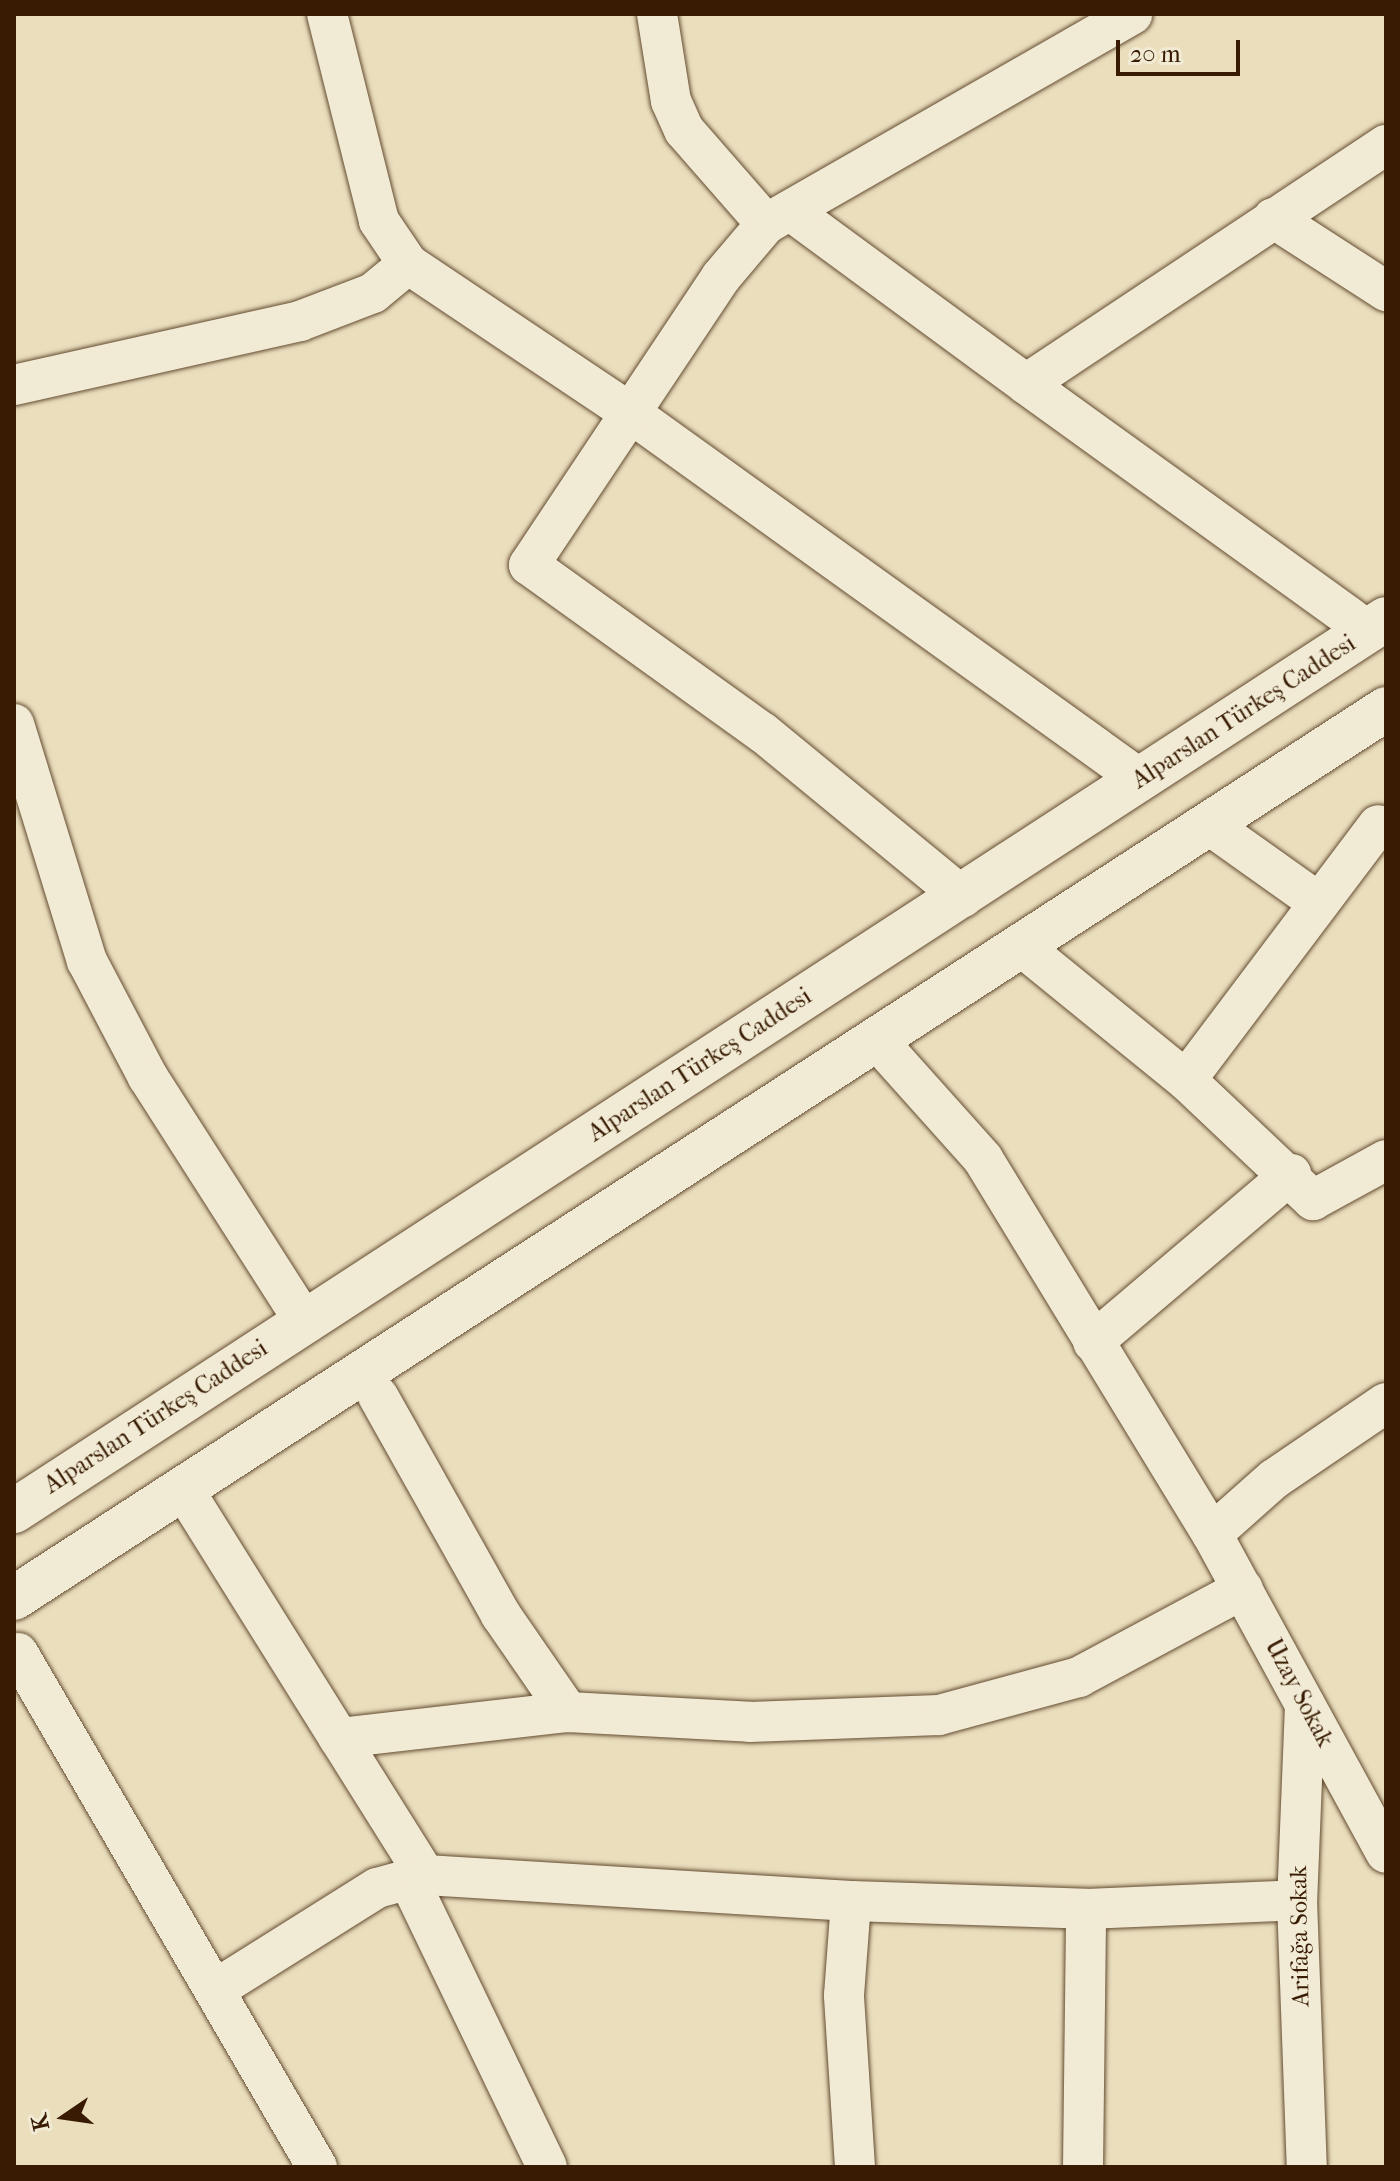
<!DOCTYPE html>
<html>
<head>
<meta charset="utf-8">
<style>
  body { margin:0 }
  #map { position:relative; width:1400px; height:2181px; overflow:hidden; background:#eadebd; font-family:"IM FELL French Canon",serif }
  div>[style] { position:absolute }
  .roads { filter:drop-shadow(0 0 2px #644c31) drop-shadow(0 0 2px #644c31) }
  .street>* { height:40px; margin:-20px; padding:0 20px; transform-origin:20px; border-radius:20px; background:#f1ead4 }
  .secondary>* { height:44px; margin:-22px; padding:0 22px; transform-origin:22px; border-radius:22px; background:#f1ead4 }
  span { translate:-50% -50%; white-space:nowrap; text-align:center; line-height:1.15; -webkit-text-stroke:6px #f1ead4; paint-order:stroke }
  .street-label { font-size:24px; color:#381b02 }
  .frame { position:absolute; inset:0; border:16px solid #381b02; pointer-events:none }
  .north { position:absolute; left:24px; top:2077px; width:80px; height:80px; -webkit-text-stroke:6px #f1ead4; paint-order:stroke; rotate:257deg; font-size:22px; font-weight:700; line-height:32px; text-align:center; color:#381b02 }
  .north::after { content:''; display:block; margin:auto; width:28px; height:36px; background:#381b02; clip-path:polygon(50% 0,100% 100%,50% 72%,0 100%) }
  .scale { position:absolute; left:1116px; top:40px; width:124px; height:36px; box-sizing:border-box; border:4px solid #381b02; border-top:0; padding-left:10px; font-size:24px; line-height:28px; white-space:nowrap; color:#381b02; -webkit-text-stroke:6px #f1ead4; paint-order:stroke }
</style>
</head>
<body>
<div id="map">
  <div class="roads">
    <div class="street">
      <div style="left:657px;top:14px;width:88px;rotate:80.9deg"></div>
      <div style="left:671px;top:101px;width:32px;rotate:66deg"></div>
      <div style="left:684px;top:130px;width:125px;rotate:48.9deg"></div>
      <div style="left:792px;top:212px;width:290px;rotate:36.3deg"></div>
      <div style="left:1026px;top:384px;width:432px;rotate:-33.6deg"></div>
      <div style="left:1273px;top:218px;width:135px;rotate:32.9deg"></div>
      <div style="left:408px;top:264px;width:266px;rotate:33.8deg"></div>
      <div style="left:629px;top:412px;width:629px;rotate:35.69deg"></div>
      <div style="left:1026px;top:384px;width:422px;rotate:35.8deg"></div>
      <div style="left:14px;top:385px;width:293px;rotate:-12.6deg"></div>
      <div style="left:300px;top:321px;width:78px;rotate:-21deg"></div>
      <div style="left:373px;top:293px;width:45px;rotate:-39.6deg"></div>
      <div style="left:408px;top:264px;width:52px;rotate:-124deg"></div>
      <div style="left:379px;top:221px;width:213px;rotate:-104.1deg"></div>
      <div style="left:14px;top:724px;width:248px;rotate:72.9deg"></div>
      <div style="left:87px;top:961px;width:131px;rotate:62.3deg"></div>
      <div style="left:148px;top:1077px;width:290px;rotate:57.4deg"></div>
      <div style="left:1208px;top:824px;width:136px;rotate:35.4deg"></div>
      <div style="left:963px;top:897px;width:259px;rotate:-140.6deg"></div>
      <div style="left:763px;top:733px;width:288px;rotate:-144.3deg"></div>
      <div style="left:529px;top:565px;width:346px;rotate:-56.3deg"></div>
      <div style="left:721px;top:277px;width:70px;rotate:-49.7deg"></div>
      <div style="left:766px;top:224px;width:422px;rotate:-29.8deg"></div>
      <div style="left:1021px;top:946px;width:213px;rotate:39.1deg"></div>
      <div style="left:1186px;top:1080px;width:175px;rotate:43.4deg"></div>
      <div style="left:1313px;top:1200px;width:83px;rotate:-28.7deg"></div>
      <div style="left:875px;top:1038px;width:162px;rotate:48.2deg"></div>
      <div style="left:983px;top:1159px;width:439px;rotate:58.6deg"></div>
      <div style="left:1212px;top:1534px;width:363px;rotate:61.4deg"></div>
      <div style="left:1186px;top:1080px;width:319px;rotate:-53deg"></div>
      <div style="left:1093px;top:1342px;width:260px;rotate:-40.3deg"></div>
      <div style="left:378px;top:1396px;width:251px;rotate:60.7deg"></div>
      <div style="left:501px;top:1615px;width:118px;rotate:55.4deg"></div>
      <div style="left:568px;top:1712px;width:182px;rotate:3.1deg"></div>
      <div style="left:750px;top:1722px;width:189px;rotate:-2.1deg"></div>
      <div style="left:939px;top:1715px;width:145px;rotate:-15.2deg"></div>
      <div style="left:1079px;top:1677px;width:186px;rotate:-28.2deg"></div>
      <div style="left:184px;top:1490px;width:292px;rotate:58deg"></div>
      <div style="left:339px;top:1738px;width:230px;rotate:-6.5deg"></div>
      <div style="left:1212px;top:1534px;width:83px;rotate:-41.6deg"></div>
      <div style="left:1274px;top:1479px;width:135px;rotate:-34.2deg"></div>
      <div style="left:18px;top:1653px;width:595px;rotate:59.81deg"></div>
      <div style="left:1305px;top:1705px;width:195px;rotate:92.3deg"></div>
      <div style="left:1297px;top:1900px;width:267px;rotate:87.9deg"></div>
      <div style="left:339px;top:1738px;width:162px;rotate:57.9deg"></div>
      <div style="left:409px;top:1880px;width:318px;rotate:64.3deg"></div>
      <div style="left:216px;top:1989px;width:190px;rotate:-32.1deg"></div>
      <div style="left:377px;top:1888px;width:50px;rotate:-15.2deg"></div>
      <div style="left:425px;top:1875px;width:427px;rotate:3.5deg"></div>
      <div style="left:855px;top:2167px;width:172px;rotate:-93.7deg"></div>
      <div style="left:844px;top:1995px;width:94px;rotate:-85.7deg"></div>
      <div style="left:851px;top:1901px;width:235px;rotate:1.9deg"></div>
      <div style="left:1086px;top:1909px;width:211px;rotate:-2.4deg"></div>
      <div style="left:1083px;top:2167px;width:258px;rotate:-89.3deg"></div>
    </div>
    <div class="secondary">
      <div style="left:14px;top:1511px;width:1636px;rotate:-33.03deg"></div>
      <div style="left:14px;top:1598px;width:1635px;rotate:-32.94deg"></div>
    </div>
  </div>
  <div class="street-label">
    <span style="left:1244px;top:712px;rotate:-33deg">Alparslan Türkeş Caddesi</span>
    <span style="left:700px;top:1065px;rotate:-33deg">Alparslan Türkeş Caddesi</span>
    <span style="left:156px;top:1417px;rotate:-33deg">Alparslan Türkeş Caddesi</span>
    <span style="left:1299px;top:1693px;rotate:62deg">Uzay Sokak</span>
    <span style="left:1300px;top:1936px;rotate:-91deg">Arifağa Sokak</span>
  </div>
  <div class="frame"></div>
  <div class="north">K</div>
  <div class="scale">20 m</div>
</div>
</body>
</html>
